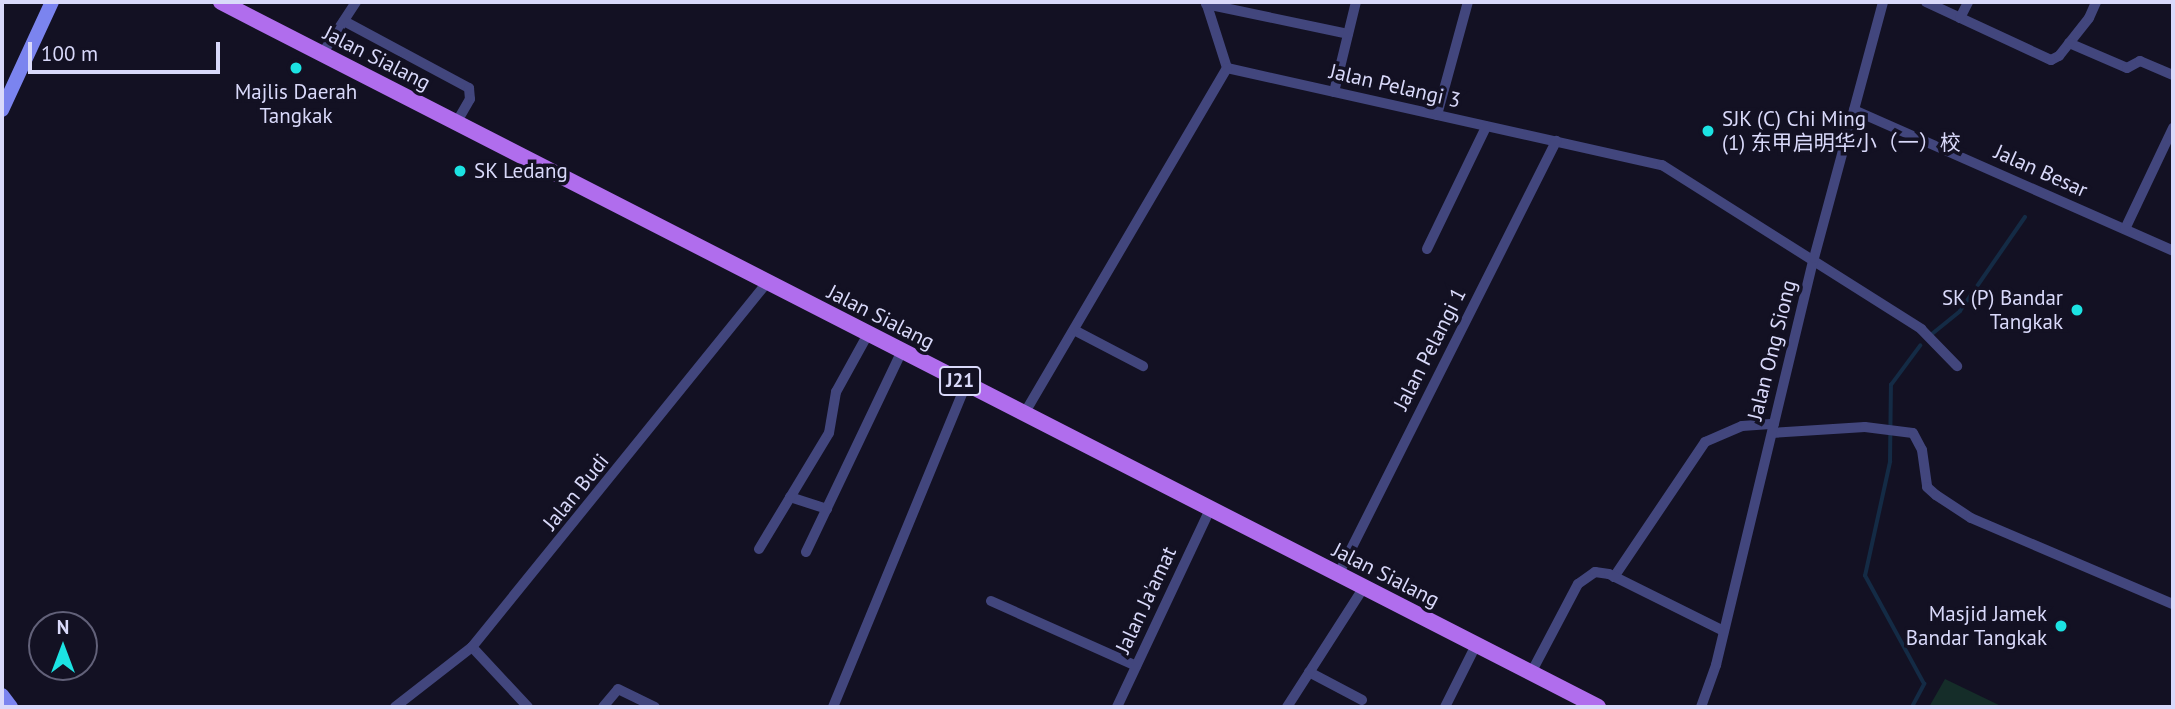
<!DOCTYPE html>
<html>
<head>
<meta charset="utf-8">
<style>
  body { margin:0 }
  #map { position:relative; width:2175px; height:709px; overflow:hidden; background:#131123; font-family:"PT Sans","Noto Sans SC",sans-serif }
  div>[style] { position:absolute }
  .green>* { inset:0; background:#152d29 }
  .stream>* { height:3.5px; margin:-1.75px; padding:0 1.75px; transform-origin:1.75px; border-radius:1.75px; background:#142b45 }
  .minor>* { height:10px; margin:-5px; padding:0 5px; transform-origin:5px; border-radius:5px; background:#42467d }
  .secondary>* { height:14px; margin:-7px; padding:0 7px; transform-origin:7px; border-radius:7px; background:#7b84ef }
  .primary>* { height:16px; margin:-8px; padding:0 8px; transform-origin:8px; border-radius:8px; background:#b06ded }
  .dots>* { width:19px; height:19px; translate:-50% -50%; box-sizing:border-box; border:4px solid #131123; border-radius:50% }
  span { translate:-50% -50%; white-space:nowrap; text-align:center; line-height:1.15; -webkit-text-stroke:7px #131123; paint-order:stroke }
  .shield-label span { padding:2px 5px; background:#131123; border:2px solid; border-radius:5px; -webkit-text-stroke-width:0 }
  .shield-label { font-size:19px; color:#d9d9fa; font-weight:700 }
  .street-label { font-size:21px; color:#d9d9fa }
  .poi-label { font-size:21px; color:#d9d9fa }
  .left { translate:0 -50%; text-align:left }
  .right { translate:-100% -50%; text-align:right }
  .frame { position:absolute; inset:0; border:4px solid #d9d9fa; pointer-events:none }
  .north { position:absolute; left:28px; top:611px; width:70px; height:70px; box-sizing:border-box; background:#131123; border:2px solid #626179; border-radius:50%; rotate:0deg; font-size:19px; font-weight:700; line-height:28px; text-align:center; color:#d9d9fa }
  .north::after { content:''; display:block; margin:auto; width:24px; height:32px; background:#1ce3e3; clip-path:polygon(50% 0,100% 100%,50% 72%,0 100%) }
  .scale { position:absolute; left:28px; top:42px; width:192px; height:32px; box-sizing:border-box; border:4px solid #d9d9fa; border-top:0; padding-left:9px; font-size:21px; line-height:24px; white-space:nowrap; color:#d9d9fa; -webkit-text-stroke:5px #131123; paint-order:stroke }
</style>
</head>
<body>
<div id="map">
  <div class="green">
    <div style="clip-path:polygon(1945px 679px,2003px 707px,1929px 707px)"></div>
  </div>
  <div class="stream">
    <div style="left:1932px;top:334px;width:36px;rotate:-39deg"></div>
    <div style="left:1960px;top:311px;width:114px;rotate:-55.3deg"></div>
    <div style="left:1912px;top:707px;width:26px;rotate:-62deg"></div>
    <div style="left:1924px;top:684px;width:123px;rotate:-118.6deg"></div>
    <div style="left:1865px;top:576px;width:117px;rotate:-77.6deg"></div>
    <div style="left:1890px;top:462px;width:77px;rotate:-89.3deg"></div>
    <div style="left:1891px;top:385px;width:49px;rotate:-53.4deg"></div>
  </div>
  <div class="minor">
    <div style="left:1206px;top:2px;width:69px;rotate:72.3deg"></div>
    <div style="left:1926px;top:2px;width:138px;rotate:24.9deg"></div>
    <div style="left:2051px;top:60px;width:9px;rotate:-27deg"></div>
    <div style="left:2059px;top:56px;width:48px;rotate:-51.7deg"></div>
    <div style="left:2089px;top:18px;width:17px;rotate:-66deg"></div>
    <div style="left:1206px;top:4px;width:145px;rotate:11.9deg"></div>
    <div style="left:1960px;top:18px;width:18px;rotate:-63deg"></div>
    <div style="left:344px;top:21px;width:142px;rotate:28.2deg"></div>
    <div style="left:469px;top:88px;width:11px;rotate:85deg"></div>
    <div style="left:470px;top:99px;width:28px;rotate:120deg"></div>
    <div style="left:2069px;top:43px;width:63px;rotate:23.3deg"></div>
    <div style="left:2127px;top:68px;width:15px;rotate:-28deg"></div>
    <div style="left:2140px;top:61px;width:36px;rotate:23deg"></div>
    <div style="left:322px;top:54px;width:62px;rotate:-56.8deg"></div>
    <div style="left:1227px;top:68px;width:446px;rotate:12.6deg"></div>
    <div style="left:1662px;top:165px;width:307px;rotate:32.3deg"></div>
    <div style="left:1921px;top:329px;width:52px;rotate:45.8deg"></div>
    <div style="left:1334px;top:92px;width:93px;rotate:-76.3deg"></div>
    <div style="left:1854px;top:110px;width:349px;rotate:23.8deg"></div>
    <div style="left:1437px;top:115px;width:117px;rotate:-74.7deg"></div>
    <div style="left:2125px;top:229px;width:112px;rotate:-64.6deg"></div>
    <div style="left:1427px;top:249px;width:136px;rotate:-64.2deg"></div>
    <div style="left:1074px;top:330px;width:78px;rotate:27.6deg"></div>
    <div style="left:1024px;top:414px;width:401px;rotate:-59.6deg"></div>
    <div style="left:1772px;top:433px;width:93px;rotate:-3.7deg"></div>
    <div style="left:1865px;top:427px;width:48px;rotate:7.1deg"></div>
    <div style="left:1913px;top:433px;width:19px;rotate:62deg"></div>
    <div style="left:1922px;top:450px;width:37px;rotate:82deg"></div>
    <div style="left:1927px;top:487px;width:12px;rotate:42deg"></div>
    <div style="left:1936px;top:495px;width:42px;rotate:33.3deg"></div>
    <div style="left:1971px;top:518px;width:220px;rotate:23.1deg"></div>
    <div style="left:790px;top:497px;width:39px;rotate:18deg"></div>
    <div style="left:759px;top:549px;width:135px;rotate:-58.9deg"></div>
    <div style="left:829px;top:433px;width:42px;rotate:-80.3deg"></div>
    <div style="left:836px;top:392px;width:66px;rotate:-61.1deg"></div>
    <div style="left:806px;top:552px;width:223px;rotate:-64.5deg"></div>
    <div style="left:1338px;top:575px;width:486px;rotate:-63.3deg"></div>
    <div style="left:1614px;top:577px;width:163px;rotate:-56deg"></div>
    <div style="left:1705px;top:442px;width:40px;rotate:-23.4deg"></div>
    <div style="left:1742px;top:426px;width:32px;rotate:-4deg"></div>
    <div style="left:991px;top:601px;width:159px;rotate:24.1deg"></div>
    <div style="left:472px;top:647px;width:82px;rotate:47deg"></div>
    <div style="left:1309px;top:672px;width:60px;rotate:27.8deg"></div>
    <div style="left:1531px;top:673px;width:101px;rotate:-62.2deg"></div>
    <div style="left:1578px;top:584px;width:21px;rotate:-35deg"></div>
    <div style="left:1595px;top:572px;width:14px;rotate:8deg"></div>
    <div style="left:1609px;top:574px;width:128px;rotate:26.4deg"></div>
    <div style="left:395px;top:707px;width:98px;rotate:-37.9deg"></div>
    <div style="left:472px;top:647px;width:470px;rotate:-51deg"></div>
    <div style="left:603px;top:707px;width:23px;rotate:-50deg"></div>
    <div style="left:618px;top:689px;width:41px;rotate:25.9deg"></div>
    <div style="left:833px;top:707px;width:349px;rotate:-67.6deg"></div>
    <div style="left:1117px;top:707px;width:219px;rotate:-64.8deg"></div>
    <div style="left:1287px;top:707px;width:143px;rotate:-57.3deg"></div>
    <div style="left:1445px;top:707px;width:69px;rotate:-63.4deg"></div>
    <div style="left:1701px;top:707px;width:45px;rotate:-70.3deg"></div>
    <div style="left:1716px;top:665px;width:419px;rotate:-76.5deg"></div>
    <div style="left:1814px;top:258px;width:265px;rotate:-74.9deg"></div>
  </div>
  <div class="secondary">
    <div style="left:2px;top:110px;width:119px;rotate:-65.2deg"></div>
    <div style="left:2px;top:695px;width:15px;rotate:53deg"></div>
  </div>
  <div class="primary">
    <div style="left:221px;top:2px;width:1547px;rotate:27.11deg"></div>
  </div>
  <div class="dots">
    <div style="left:296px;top:68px;background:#1ce3e3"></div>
    <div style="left:1708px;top:131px;background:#1ce3e3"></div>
    <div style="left:460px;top:171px;background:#1ce3e3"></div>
    <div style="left:2077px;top:310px;background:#1ce3e3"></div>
    <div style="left:2061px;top:626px;background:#1ce3e3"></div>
  </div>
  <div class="shield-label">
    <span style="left:960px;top:381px">J21</span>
  </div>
  <div class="street-label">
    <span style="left:377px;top:58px;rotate:27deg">Jalan Sialang</span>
    <span style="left:1395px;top:86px;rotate:13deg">Jalan Pelangi 3</span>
    <span style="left:2041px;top:171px;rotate:24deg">Jalan Besar</span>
    <span style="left:881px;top:317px;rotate:27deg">Jalan Sialang</span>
    <span style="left:1430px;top:349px;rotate:-63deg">Jalan Pelangi 1</span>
    <span style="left:1772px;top:350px;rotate:-76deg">Jalan Ong Siong</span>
    <span style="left:576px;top:492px;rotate:-51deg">Jalan Budi</span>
    <span style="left:1386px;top:575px;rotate:27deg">Jalan Sialang</span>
    <span style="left:1146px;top:600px;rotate:-65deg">Jalan Ja'amat</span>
  </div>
  <div class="poi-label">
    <span style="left:296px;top:104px">Majlis Daerah<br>Tangkak</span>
    <span class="left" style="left:1722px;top:131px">SJK (C) Chi Ming<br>(1) 东甲启明华小（一）校</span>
    <span class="left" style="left:474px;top:171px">SK Ledang</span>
    <span class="right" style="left:2063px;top:310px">SK (P) Bandar<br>Tangkak</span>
    <span class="right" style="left:2047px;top:626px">Masjid Jamek<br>Bandar Tangkak</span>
  </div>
  <div class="frame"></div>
  <div class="north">N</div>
  <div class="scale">100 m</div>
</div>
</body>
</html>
